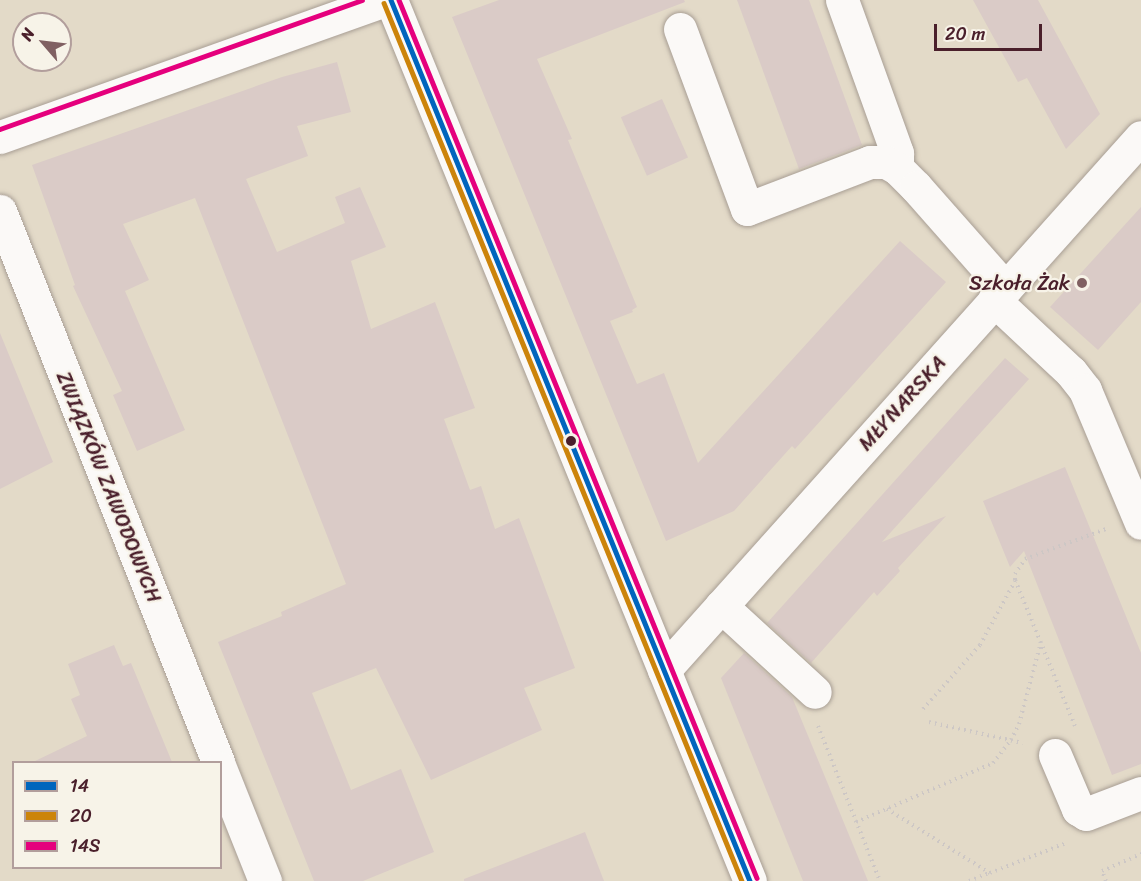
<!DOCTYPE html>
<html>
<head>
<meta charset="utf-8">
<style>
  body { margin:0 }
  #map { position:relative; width:1141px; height:881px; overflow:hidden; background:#e3dac8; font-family:Sriracha,sans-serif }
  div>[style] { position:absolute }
  .building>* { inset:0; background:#dacbc7; transform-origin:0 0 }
  .path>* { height:4px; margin-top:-2px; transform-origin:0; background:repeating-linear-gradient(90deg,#cdc7c5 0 1.5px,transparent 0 6px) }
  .roads { filter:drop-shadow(0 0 2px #a89e94) drop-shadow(0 0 2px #a89e94) }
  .minor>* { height:33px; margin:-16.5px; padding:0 16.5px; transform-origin:16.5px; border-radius:16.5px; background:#fbf9f7 }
  .bus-1>* { height:4.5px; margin:-2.25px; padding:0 2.25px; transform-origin:2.25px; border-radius:2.25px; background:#0065bd }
  .bus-2>* { height:4.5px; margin:-2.25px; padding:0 2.25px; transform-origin:2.25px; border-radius:2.25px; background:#cc840b }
  .bus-3>* { height:4.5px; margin:-2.25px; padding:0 2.25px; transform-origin:2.25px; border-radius:2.25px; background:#e5007d }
  .dots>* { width:16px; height:16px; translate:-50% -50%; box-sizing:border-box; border:3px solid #f7f3e8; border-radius:50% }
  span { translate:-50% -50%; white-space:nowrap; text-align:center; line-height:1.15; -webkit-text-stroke:4.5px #f7f3e8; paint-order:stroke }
  .poi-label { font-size:21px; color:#4a1f2b }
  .right { translate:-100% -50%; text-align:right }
  .street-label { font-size:21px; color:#4a1f2b }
  .legend { position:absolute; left:12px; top:761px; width:210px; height:108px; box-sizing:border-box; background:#f7f3e8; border:2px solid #b29e9c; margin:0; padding:8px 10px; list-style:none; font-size:18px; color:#4a1f2b }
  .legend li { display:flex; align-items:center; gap:12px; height:30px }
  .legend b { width:30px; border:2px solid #b29e9c }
  .north { position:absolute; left:12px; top:12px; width:60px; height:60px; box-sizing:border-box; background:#f7f3e8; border:2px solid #b29e9c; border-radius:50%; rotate:298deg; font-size:16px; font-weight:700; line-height:24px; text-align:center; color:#4a1f2b }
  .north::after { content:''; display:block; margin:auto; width:21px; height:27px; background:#806062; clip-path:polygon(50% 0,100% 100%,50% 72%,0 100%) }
  .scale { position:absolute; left:934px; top:24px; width:108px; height:27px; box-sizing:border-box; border:3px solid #4a1f2b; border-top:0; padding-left:8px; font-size:18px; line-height:21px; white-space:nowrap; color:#4a1f2b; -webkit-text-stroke:4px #f7f3e8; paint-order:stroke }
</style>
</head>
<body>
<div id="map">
  <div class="building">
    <div style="clip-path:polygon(499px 0,684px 0,685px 2px,537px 59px,572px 139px,568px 140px,637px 307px,632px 310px,633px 312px,610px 321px,637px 384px,664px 373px,698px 463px,900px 241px,946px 282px,795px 449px,792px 446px,734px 511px,666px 541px,452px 17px)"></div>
    <div style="clip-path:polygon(737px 0,809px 0,862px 145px,799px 169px)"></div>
    <div style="clip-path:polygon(973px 0,1038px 0,1100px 114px,1066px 149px,1027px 78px,1018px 82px)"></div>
    <div style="clip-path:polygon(337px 62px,351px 112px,297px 126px,308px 156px,246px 179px,277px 252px,345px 223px,335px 197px,360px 187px,386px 247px,351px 261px,371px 329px,435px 302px,475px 408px,444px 419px,470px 490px,481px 486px,495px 529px,519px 518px,575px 668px,524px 688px,542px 730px,431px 780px,376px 668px,312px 693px,351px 790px,401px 769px,434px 852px,363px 881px,314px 881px,218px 642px,282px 616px,281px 612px,346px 584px,195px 198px,123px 224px,149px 280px,125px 291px,185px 430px,137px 451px,113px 395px,122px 391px,73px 286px,75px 285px,32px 165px,282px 77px)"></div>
    <div style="left:662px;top:99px;width:64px;height:45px;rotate:66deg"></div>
    <div style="clip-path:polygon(1141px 207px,1141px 302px,1098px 350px,1050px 307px)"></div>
    <div style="clip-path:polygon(0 333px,53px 462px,0 489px)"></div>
    <div style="clip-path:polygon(1005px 358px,1029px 379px,882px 542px,946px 516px,898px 568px,900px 571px,877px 596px,874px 592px,811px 663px,767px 623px)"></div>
    <div style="clip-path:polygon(1065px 467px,1141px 653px,1141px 764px,1112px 775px,1024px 551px,1010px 567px,983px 501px)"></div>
    <div style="clip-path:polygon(114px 645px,123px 666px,131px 663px,172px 762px,33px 762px,87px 736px,71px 699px,80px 695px,68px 664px)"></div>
    <div style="clip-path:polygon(744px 653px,792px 697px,868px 881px,803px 881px,721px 678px)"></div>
    <div style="clip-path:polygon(585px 832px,604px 881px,464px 881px,464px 879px)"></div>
  </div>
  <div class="path">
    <div style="left:923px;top:709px;width:86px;rotate:-48.3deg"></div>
    <div style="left:980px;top:645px;width:73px;rotate:-61.3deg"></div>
    <div style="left:929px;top:722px;width:96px;rotate:12.6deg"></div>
    <div style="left:818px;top:726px;width:167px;rotate:68.2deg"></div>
    <div style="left:1075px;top:726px;width:158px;rotate:-112.3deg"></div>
    <div style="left:1015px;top:580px;width:6px;rotate:-90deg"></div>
    <div style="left:1015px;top:574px;width:18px;rotate:-56deg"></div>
    <div style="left:1025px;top:559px;width:86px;rotate:-20.3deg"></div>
    <div style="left:887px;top:809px;width:121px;rotate:31.9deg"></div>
    <div style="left:990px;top:873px;width:82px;rotate:-21.5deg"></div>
    <div style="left:856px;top:822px;width:149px;rotate:-23.3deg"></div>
    <div style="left:993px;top:763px;width:29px;rotate:-52deg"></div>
    <div style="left:1011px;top:740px;width:18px;rotate:-63deg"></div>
    <div style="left:1019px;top:724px;width:85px;rotate:-75deg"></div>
    <div style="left:969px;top:881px;width:22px;rotate:-22deg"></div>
    <div style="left:1106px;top:881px;width:11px;rotate:-112deg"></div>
    <div style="left:1102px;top:871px;width:43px;rotate:-23.6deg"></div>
  </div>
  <div class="roads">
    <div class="minor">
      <div style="left:391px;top:0;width:951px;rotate:67.83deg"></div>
      <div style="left:842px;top:0;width:163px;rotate:70.2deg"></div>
      <div style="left:897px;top:153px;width:15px;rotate:90deg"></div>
      <div style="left:680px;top:29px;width:192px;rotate:69.6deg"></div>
      <div style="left:747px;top:209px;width:132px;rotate:-20.9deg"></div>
      <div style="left:870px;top:162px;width:16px"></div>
      <div style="left:886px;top:162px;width:13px;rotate:29deg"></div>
      <div style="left:897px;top:168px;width:27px;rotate:45deg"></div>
      <div style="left:916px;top:187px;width:135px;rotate:48.6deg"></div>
      <div style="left:0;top:137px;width:408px;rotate:-19.6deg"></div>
      <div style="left:0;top:211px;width:593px;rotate:68.41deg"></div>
      <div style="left:994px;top:300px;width:105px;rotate:43.1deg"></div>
      <div style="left:1071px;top:372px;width:23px;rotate:52deg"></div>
      <div style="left:1085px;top:390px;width:144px;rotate:67.2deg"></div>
      <div style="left:721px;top:606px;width:127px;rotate:42.5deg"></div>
      <div style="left:664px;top:670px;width:715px;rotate:-48.17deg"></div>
      <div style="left:1055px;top:755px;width:59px;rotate:66.9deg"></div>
      <div style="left:1078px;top:809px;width:9px;rotate:32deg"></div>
      <div style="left:1086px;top:814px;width:59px;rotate:-20.9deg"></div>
      <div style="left:220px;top:768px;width:122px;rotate:68.3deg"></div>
    </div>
  </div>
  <div class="bus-1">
    <div style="left:391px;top:0;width:951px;rotate:67.83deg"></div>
  </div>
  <div class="bus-2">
    <div style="left:384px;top:3px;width:948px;rotate:67.82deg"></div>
  </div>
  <div class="bus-3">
    <div style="left:399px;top:0;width:948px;rotate:67.82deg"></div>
    <div style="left:0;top:129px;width:384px;rotate:-19.6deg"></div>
  </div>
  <div class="dots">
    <div style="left:1082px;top:283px;background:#806062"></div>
    <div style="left:571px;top:441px;background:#4a1f2b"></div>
  </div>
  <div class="poi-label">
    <span class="right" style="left:1070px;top:283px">Szkoła Żak</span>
  </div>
  <div class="street-label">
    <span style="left:902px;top:403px;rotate:-48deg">MŁYNARSKA</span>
    <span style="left:109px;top:487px;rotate:68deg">ZWIĄZKÓW ZAWODOWYCH</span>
  </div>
  <ul class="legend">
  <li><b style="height:8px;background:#0065bd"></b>14</li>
  <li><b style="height:8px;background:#cc840b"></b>20</li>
  <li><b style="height:8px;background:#e5007d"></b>14S</li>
  </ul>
  <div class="north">N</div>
  <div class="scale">20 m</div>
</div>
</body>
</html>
